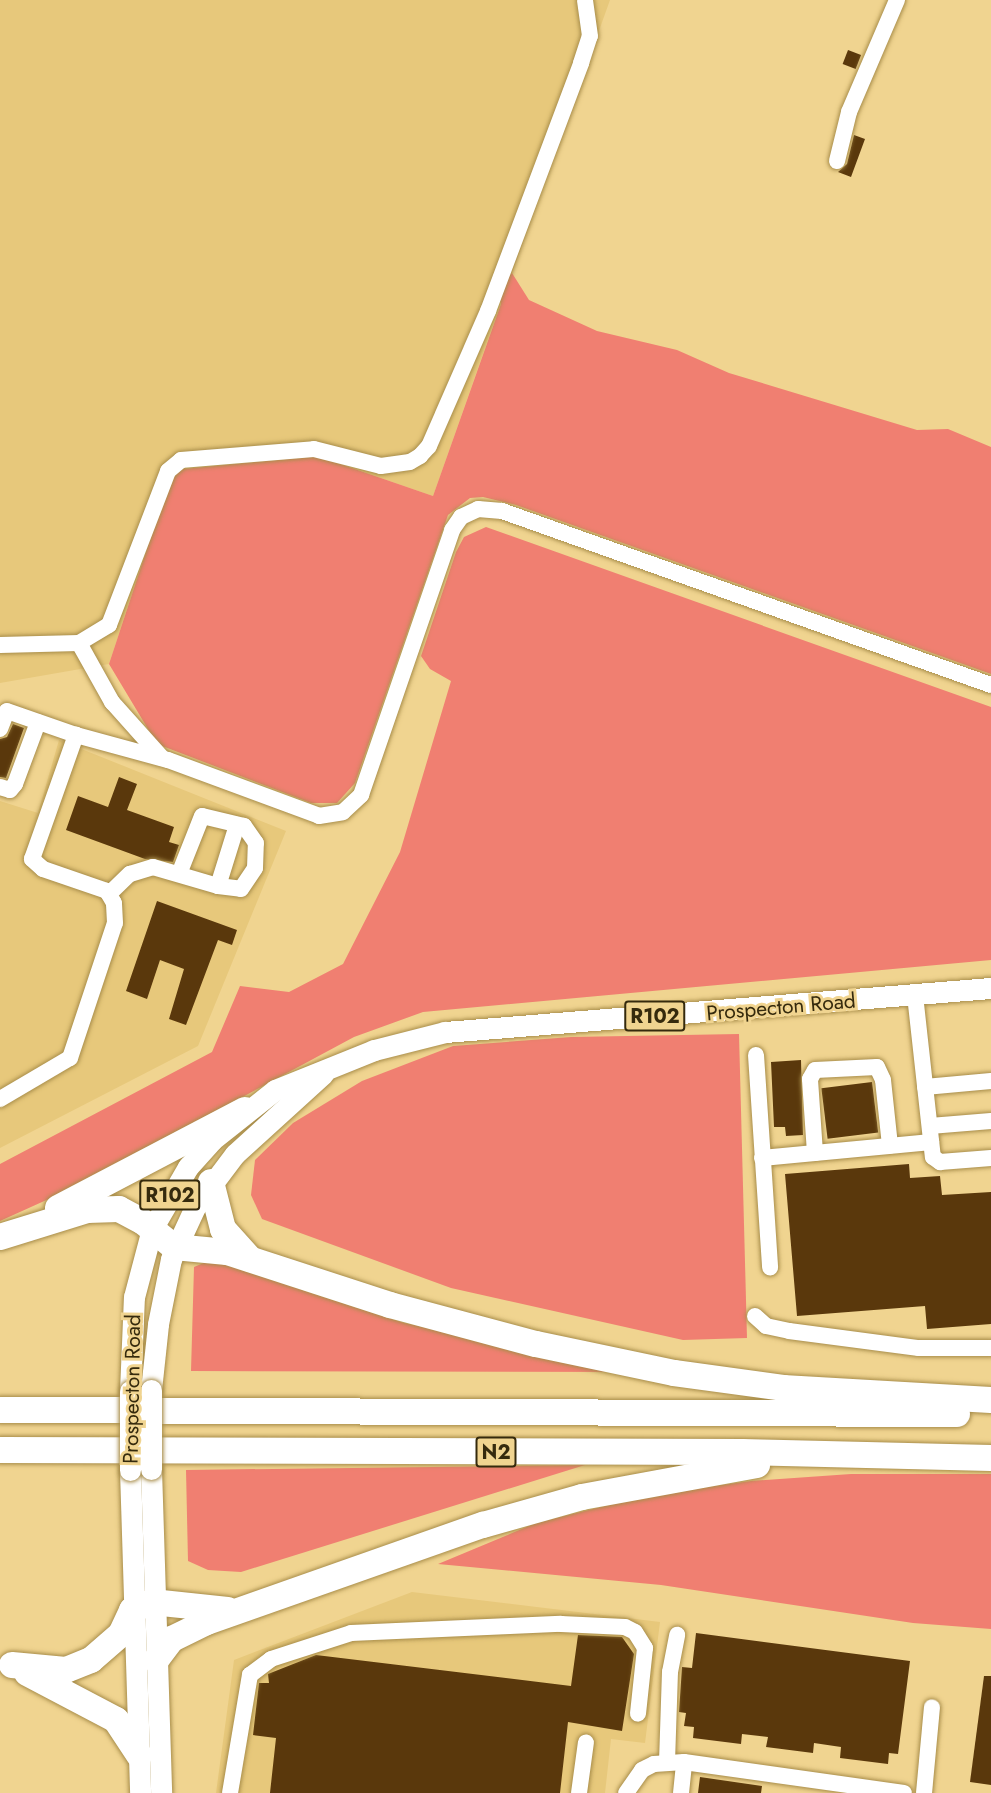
<!DOCTYPE html>
<html>
<head>
<meta charset="utf-8">
<style>
  body { margin:0 }
  #map { position:relative; width:991px; height:1793px; overflow:hidden; background:#f0d490; font-family:Jost,sans-serif }
  div>[style] { position:absolute }
  .built>* { inset:0; background:#e7c87b }
  .green>* { inset:0; background:#f07f71 }
  .building>* { inset:0; background:#5a380c; transform-origin:0 0 }
  .roads { filter:drop-shadow(0 0 2px #a88d4a) drop-shadow(0 0 2px #a88d4a) }
  .minor>* { height:16px; margin:-8px; padding:0 8px; transform-origin:8px; border-radius:8px; background:#fff }
  .major>* { height:21px; margin:-10.5px; padding:0 10.5px; transform-origin:10.5px; border-radius:10.5px; background:#fff }
  .highway>* { height:26px; margin:-13px; padding:0 13px; transform-origin:13px; border-radius:13px; background:#fff }
  .bridges { filter:drop-shadow(0 0 2px #a88d4a) drop-shadow(0 0 2px #a88d4a) }
  .major-bridge>* { height:21px; margin:-10.5px; padding:0 10.5px; transform-origin:10.5px; border-radius:10.5px; background:#fff }
  span { translate:-50% -50%; white-space:nowrap; text-align:center; line-height:1.15; -webkit-text-stroke:6px #f0d490; paint-order:stroke }
  .shield-label span { padding:2px 4px; background:#f0d490; border:2px solid; border-radius:4px; -webkit-text-stroke-width:0 }
  .shield-label { font-size:20px; color:#352a0d; font-weight:700 }
  .street-label { font-size:21px; color:#352a0d }
</style>
</head>
<body>
<div id="map">
  <div class="built">
    <div style="clip-path:polygon(0 0,610px 0,512px 273px,503px 280px,499px 294px,501px 303px,433px 496px,317px 456px,173px 470px,109px 664px,0 683px)"></div>
    <div style="clip-path:polygon(59px 740px,286px 831px,198px 1046px,0 1148px,0 801px,38px 813px)"></div>
    <div style="clip-path:polygon(412px 1592px,660px 1622px,645px 1743px,611px 1739px,605px 1793px,216px 1793px,234px 1660px)"></div>
  </div>
  <div class="green">
    <div style="clip-path:polygon(512px 273px,529px 300px,597px 331px,677px 350px,729px 373px,917px 430px,948px 429px,991px 447px,991px 674px,516px 505px,483px 497px,470px 498px,448px 515px,355px 783px,337px 803px,311px 803px,157px 744px,109px 664px,173px 470px,317px 456px,433px 496px,501px 304px,499px 294px,503px 280px)"></div>
    <div style="clip-path:polygon(486px 527px,991px 707px,991px 960px,423px 1012px,354px 1037px,73px 1188px,0 1221px,0 1164px,212px 1052px,240px 986px,289px 992px,343px 964px,400px 852px,451px 681px,430px 669px,421px 656px,456px 552px,464px 537px)"></div>
    <div style="clip-path:polygon(739px 1034px,747px 1338px,683px 1340px,451px 1288px,262px 1219px,251px 1195px,255px 1160px,293px 1123px,362px 1081px,453px 1046px,571px 1037px)"></div>
    <div style="clip-path:polygon(225px 1254px,305px 1291px,404px 1323px,641px 1372px,191px 1371px,194px 1267px)"></div>
    <div style="clip-path:polygon(585px 1465px,241px 1572px,208px 1570px,188px 1561px,186px 1470px)"></div>
    <div style="clip-path:polygon(851px 1474px,991px 1474px,991px 1629px,913px 1623px,661px 1585px,438px 1564px,536px 1523px,650px 1495px,751px 1481px)"></div>
  </div>
  <div class="building">
    <div style="left:848px;top:50px;width:14px;height:15px;rotate:21deg"></div>
    <div style="clip-path:polygon(854px 135px,865px 139px,851px 177px,838px 172px,847px 164px)"></div>
    <div style="clip-path:polygon(13px 724px,24px 728px,6px 778px,0 777px,0 739px,7px 737px)"></div>
    <div style="clip-path:polygon(119px 777px,137px 784px,127px 810px,174px 827px,169px 842px,179px 845px,173px 862px,145px 859px,66px 830px,78px 796px,108px 807px)"></div>
    <div style="clip-path:polygon(157px 901px,237px 930px,232px 945px,218px 940px,186px 1025px,169px 1019px,184px 969px,160px 960px,147px 999px,126px 991px)"></div>
    <div style="clip-path:polygon(801px 1060px,803px 1135px,786px 1136px,785px 1127px,774px 1127px,771px 1062px)"></div>
    <div style="left:872px;top:1082px;width:51px;height:51px;rotate:83deg"></div>
    <div style="clip-path:polygon(909px 1164px,910px 1178px,940px 1176px,942px 1195px,991px 1192px,991px 1324px,927px 1329px,925px 1306px,797px 1316px,785px 1174px)"></div>
    <div style="clip-path:polygon(696px 1633px,910px 1661px,898px 1754px,889px 1753px,888px 1764px,840px 1758px,841px 1747px,814px 1743px,813px 1753px,766px 1747px,768px 1737px,742px 1734px,741px 1744px,693px 1738px,694px 1727px,684px 1726px,686px 1713px,679px 1712px,682px 1667px,692px 1668px)"></div>
    <div style="clip-path:polygon(578px 1635px,622px 1637px,634px 1654px,622px 1731px,568px 1722px,560px 1793px,270px 1793px,276px 1738px,253px 1735px,259px 1683px,269px 1683px,268px 1674px,316px 1655px,571px 1686px)"></div>
    <div style="clip-path:polygon(984px 1676px,991px 1676px,991px 1785px,970px 1782px)"></div>
    <div style="clip-path:polygon(700px 1777px,762px 1786px,761px 1793px,698px 1793px)"></div>
  </div>
  <div class="roads">
    <div class="minor">
      <div style="left:837px;top:161px;width:50px;rotate:-76.2deg"></div>
      <div style="left:849px;top:112px;width:122px;rotate:-66.8deg"></div>
      <div style="left:79px;top:643px;width:68px;rotate:60.8deg"></div>
      <div style="left:112px;top:702px;width:75px;rotate:48.2deg"></div>
      <div style="left:0;top:645px;width:79px;rotate:-1.5deg"></div>
      <div style="left:79px;top:643px;width:35px;rotate:-31deg"></div>
      <div style="left:109px;top:625px;width:165px;rotate:-69deg"></div>
      <div style="left:168px;top:471px;width:17px;rotate:-40deg"></div>
      <div style="left:181px;top:460px;width:133px;rotate:-4.7deg"></div>
      <div style="left:314px;top:449px;width:69px;rotate:14.2deg"></div>
      <div style="left:381px;top:466px;width:29px;rotate:-8deg"></div>
      <div style="left:410px;top:462px;width:12px;rotate:-31deg"></div>
      <div style="left:420px;top:456px;width:13px;rotate:-48deg"></div>
      <div style="left:429px;top:446px;width:147px;rotate:-66.4deg"></div>
      <div style="left:488px;top:311px;width:265px;rotate:-69.4deg"></div>
      <div style="left:581px;top:63px;width:28px;rotate:-72deg"></div>
      <div style="left:590px;top:36px;width:36px;rotate:-98deg"></div>
      <div style="left:0;top:729px;width:19px;rotate:-69deg"></div>
      <div style="left:7px;top:711px;width:73px;rotate:19.2deg"></div>
      <div style="left:76px;top:735px;width:95px;rotate:15.2deg"></div>
      <div style="left:168px;top:760px;width:161px;rotate:20.3deg"></div>
      <div style="left:319px;top:816px;width:24px;rotate:-9deg"></div>
      <div style="left:343px;top:812px;width:25px;rotate:-43deg"></div>
      <div style="left:361px;top:795px;width:280px;rotate:-71deg"></div>
      <div style="left:452px;top:530px;width:16px;rotate:-55deg"></div>
      <div style="left:461px;top:517px;width:19px;rotate:-25deg"></div>
      <div style="left:478px;top:509px;width:24px;rotate:5deg"></div>
      <div style="left:502px;top:511px;width:519px;rotate:19.59deg"></div>
      <div style="left:0;top:787px;width:10px;rotate:17deg"></div>
      <div style="left:10px;top:790px;width:8px;rotate:-50deg"></div>
      <div style="left:15px;top:784px;width:66px;rotate:-69.6deg"></div>
      <div style="left:218px;top:886px;width:64px;rotate:-72.7deg"></div>
      <div style="left:109px;top:894px;width:29px;rotate:-44deg"></div>
      <div style="left:130px;top:874px;width:24px;rotate:-17deg"></div>
      <div style="left:153px;top:867px;width:68px;rotate:16.3deg"></div>
      <div style="left:218px;top:886px;width:23px;rotate:7deg"></div>
      <div style="left:241px;top:889px;width:25px;rotate:-56deg"></div>
      <div style="left:255px;top:868px;width:25px;rotate:-88deg"></div>
      <div style="left:256px;top:843px;width:21px;rotate:-125deg"></div>
      <div style="left:244px;top:826px;width:43px;rotate:-166.6deg"></div>
      <div style="left:202px;top:816px;width:62px;rotate:111.6deg"></div>
      <div style="left:915px;top:995px;width:163px;rotate:83.7deg"></div>
      <div style="left:933px;top:1157px;width:9px;rotate:36deg"></div>
      <div style="left:940px;top:1162px;width:51px;rotate:-4.5deg"></div>
      <div style="left:756px;top:1055px;width:213px;rotate:86.2deg"></div>
      <div style="left:925px;top:1087px;width:66px;rotate:-5.2deg"></div>
      <div style="left:0;top:1099px;width:81px;rotate:-30.4deg"></div>
      <div style="left:70px;top:1058px;width:142px;rotate:-71.6deg"></div>
      <div style="left:115px;top:923px;width:20px;rotate:-93deg"></div>
      <div style="left:114px;top:903px;width:14px;rotate:-120deg"></div>
      <div style="left:107px;top:891px;width:68px;rotate:-161deg"></div>
      <div style="left:43px;top:869px;width:15px;rotate:-138deg"></div>
      <div style="left:32px;top:859px;width:132px;rotate:-70.5deg"></div>
      <div style="left:930px;top:1126px;width:61px;rotate:-4.7deg"></div>
      <div style="left:815px;top:1153px;width:74px;rotate:-93.9deg"></div>
      <div style="left:810px;top:1079px;width:10px;rotate:-61deg"></div>
      <div style="left:815px;top:1070px;width:62px;rotate:-2.8deg"></div>
      <div style="left:877px;top:1067px;width:14px;rotate:65deg"></div>
      <div style="left:883px;top:1080px;width:66px;rotate:83.9deg"></div>
      <div style="left:762px;top:1158px;width:170px;rotate:-5.4deg"></div>
      <div style="left:755px;top:1316px;width:15px;rotate:42deg"></div>
      <div style="left:766px;top:1326px;width:24px;rotate:12deg"></div>
      <div style="left:789px;top:1331px;width:131px;rotate:7.5deg"></div>
      <div style="left:919px;top:1348px;width:72px"></div>
      <div style="left:667px;top:1762px;width:90px;rotate:-88.1deg"></div>
      <div style="left:670px;top:1672px;width:38px;rotate:-79deg"></div>
      <div style="left:230px;top:1793px;width:120px;rotate:-80.4deg"></div>
      <div style="left:250px;top:1675px;width:26px;rotate:-37deg"></div>
      <div style="left:271px;top:1659px;width:84px;rotate:-18deg"></div>
      <div style="left:351px;top:1633px;width:210px;rotate:-2.5deg"></div>
      <div style="left:561px;top:1624px;width:64px;rotate:2.7deg"></div>
      <div style="left:625px;top:1627px;width:11px;rotate:27deg"></div>
      <div style="left:635px;top:1632px;width:19px;rotate:58deg"></div>
      <div style="left:645px;top:1648px;width:66px;rotate:96.1deg"></div>
      <div style="left:579px;top:1793px;width:51px;rotate:-82.2deg"></div>
      <div style="left:626px;top:1793px;width:28px;rotate:-55deg"></div>
      <div style="left:642px;top:1770px;width:13px;rotate:-27deg"></div>
      <div style="left:654px;top:1764px;width:30px;rotate:-4deg"></div>
      <div style="left:684px;top:1762px;width:222px;rotate:8deg"></div>
      <div style="left:681px;top:1793px;width:31px;rotate:-84deg"></div>
      <div style="left:924px;top:1793px;width:86px;rotate:-84.7deg"></div>
    </div>
    <div class="major">
      <div style="left:151px;top:1390px;width:66px;rotate:-83.9deg"></div>
      <div style="left:158px;top:1324px;width:66px;rotate:-78.7deg"></div>
      <div style="left:171px;top:1259px;width:57px;rotate:-65.2deg"></div>
      <div style="left:195px;top:1207px;width:66px;rotate:-53deg"></div>
      <div style="left:235px;top:1154px;width:119px;rotate:-42.3deg"></div>
      <div style="left:130px;top:1391px;width:94px;rotate:-87.6deg"></div>
      <div style="left:134px;top:1297px;width:70px;rotate:-75.2deg"></div>
      <div style="left:152px;top:1229px;width:72px;rotate:-59.9deg"></div>
      <div style="left:188px;top:1167px;width:36px;rotate:-48deg"></div>
      <div style="left:212px;top:1140px;width:80px;rotate:-38.4deg"></div>
      <div style="left:275px;top:1090px;width:107px;rotate:-22deg"></div>
      <div style="left:374px;top:1050px;width:73px;rotate:-14.2deg"></div>
      <div style="left:445px;top:1032px;width:548px;rotate:-4.61deg"></div>
      <div style="left:151px;top:1469px;width:324px;rotate:88.2deg"></div>
      <div style="left:130px;top:1470px;width:323px;rotate:88.2deg"></div>
    </div>
    <div class="highway">
      <div style="left:211px;top:1182px;width:49px;rotate:75.7deg"></div>
      <div style="left:223px;top:1229px;width:40px;rotate:48deg"></div>
      <div style="left:58px;top:1208px;width:211px;rotate:-27.7deg"></div>
      <div style="left:0;top:1237px;width:91px;rotate:-17.2deg"></div>
      <div style="left:87px;top:1210px;width:32px;rotate:-2deg"></div>
      <div style="left:119px;top:1209px;width:26px;rotate:28deg"></div>
      <div style="left:142px;top:1221px;width:41px;rotate:39.1deg"></div>
      <div style="left:174px;top:1247px;width:53px;rotate:5.4deg"></div>
      <div style="left:227px;top:1252px;width:171px;rotate:18deg"></div>
      <div style="left:390px;top:1305px;width:151px;rotate:15deg"></div>
      <div style="left:536px;top:1344px;width:141px;rotate:11.9deg"></div>
      <div style="left:674px;top:1373px;width:110px;rotate:7.8deg"></div>
      <div style="left:783px;top:1388px;width:208px;rotate:3.3deg"></div>
      <div style="left:0;top:1410px;width:957px;rotate:0.24deg"></div>
      <div style="left:0;top:1450px;width:742px;rotate:0.15deg"></div>
      <div style="left:742px;top:1452px;width:249px;rotate:1.4deg"></div>
      <div style="left:156px;top:1660px;width:26px;rotate:-53deg"></div>
      <div style="left:172px;top:1639px;width:39px;rotate:-26deg"></div>
      <div style="left:207px;top:1622px;width:293px;rotate:-19.4deg"></div>
      <div style="left:483px;top:1525px;width:103px;rotate:-15.8deg"></div>
      <div style="left:582px;top:1497px;width:178px;rotate:-10.4deg"></div>
      <div style="left:12px;top:1665px;width:54px;rotate:5.3deg"></div>
      <div style="left:66px;top:1670px;width:27px;rotate:-22deg"></div>
      <div style="left:91px;top:1660px;width:40px;rotate:-41deg"></div>
      <div style="left:121px;top:1634px;width:26px;rotate:-65deg"></div>
      <div style="left:132px;top:1610px;width:22px;rotate:-22deg"></div>
      <div style="left:152px;top:1602px;width:76px;rotate:6deg"></div>
      <div style="left:27px;top:1673px;width:101px;rotate:27.8deg"></div>
      <div style="left:116px;top:1720px;width:42px;rotate:56.7deg"></div>
    </div>
  </div>
  <div class="bridges">
    <div class="major-bridge">
      <div style="left:151px;top:1469px;width:79px;rotate:-90deg"></div>
      <div style="left:130px;top:1470px;width:79px;rotate:-90deg"></div>
    </div>
  </div>
  <div class="shield-label">
    <span style="left:655px;top:1016px">R102</span>
    <span style="left:170px;top:1195px">R102</span>
    <span style="left:496px;top:1452px">N2</span>
  </div>
  <div class="street-label">
    <span style="left:781px;top:1007px;rotate:-5deg">Prospecton Road</span>
    <span style="left:132px;top:1389px;rotate:-89deg">Prospecton Road</span>
  </div>
</div>
</body>
</html>
